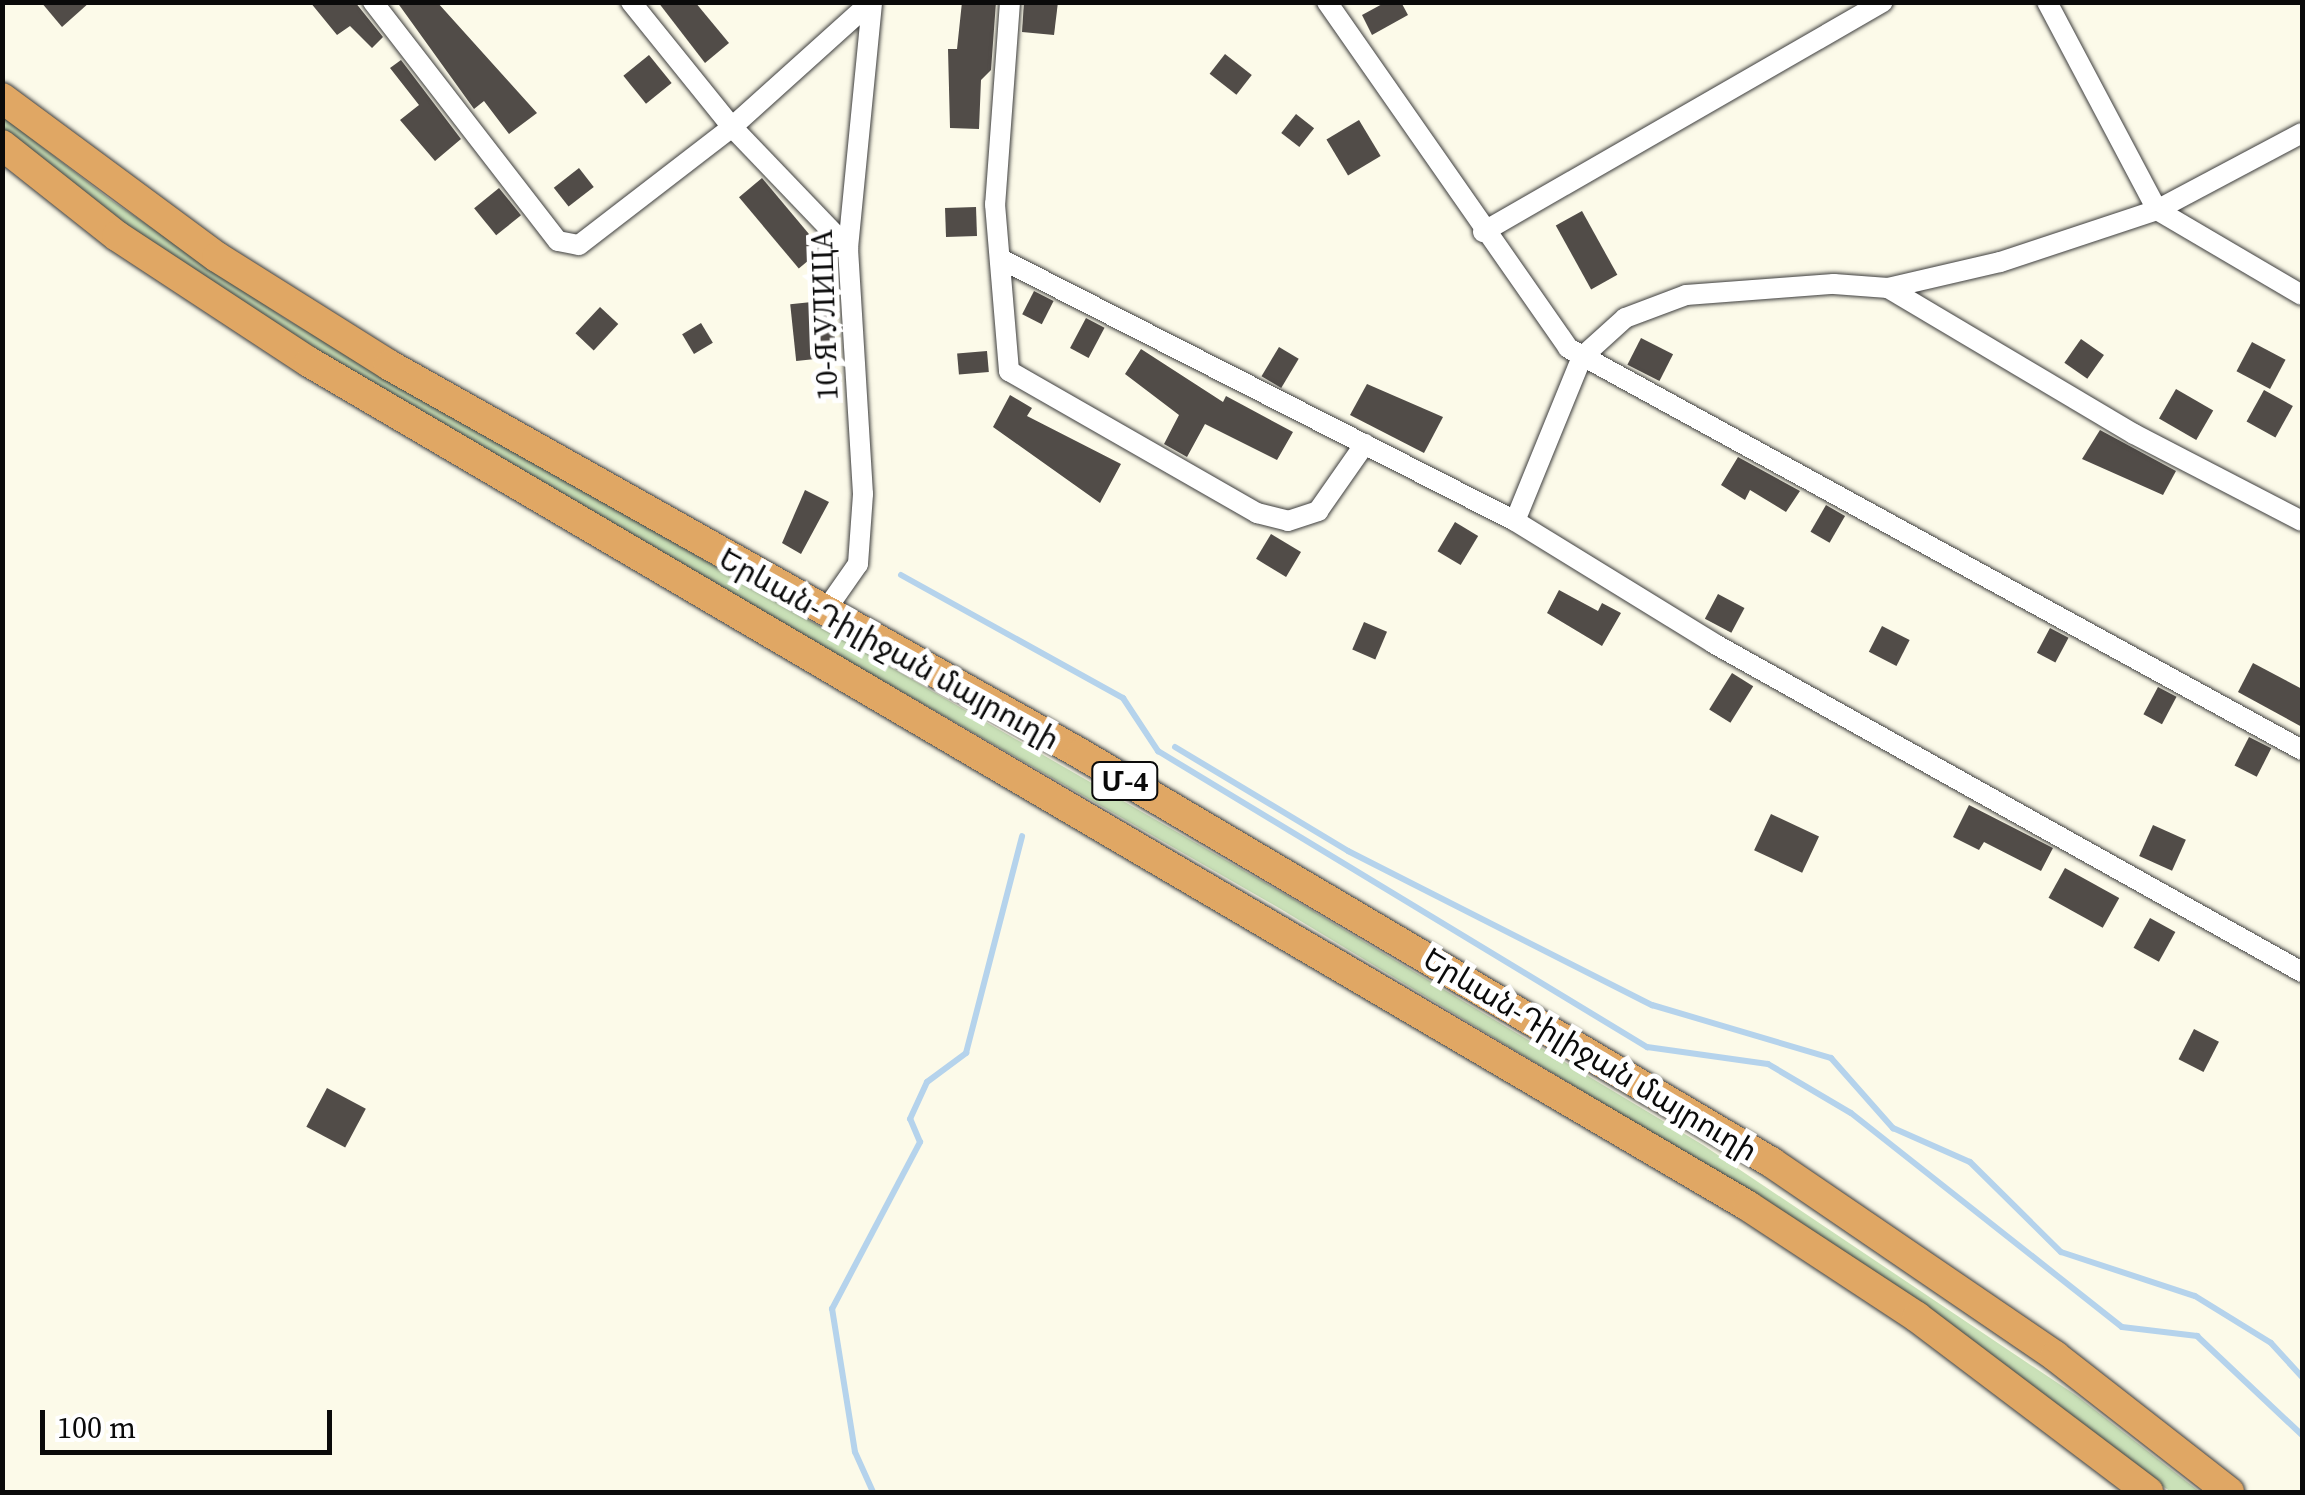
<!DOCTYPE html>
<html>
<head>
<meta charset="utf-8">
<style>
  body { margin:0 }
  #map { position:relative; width:2305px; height:1495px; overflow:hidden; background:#fcfae9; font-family:"Source Serif 4","Noto Sans Armenian",serif }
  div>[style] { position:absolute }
  .green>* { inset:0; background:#cae1b8 }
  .stream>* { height:6px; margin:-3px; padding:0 3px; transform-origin:3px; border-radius:3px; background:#b5d3ec }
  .building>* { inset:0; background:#514c48; transform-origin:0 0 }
  .roads { filter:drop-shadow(0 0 2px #3d3d3d) drop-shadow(0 0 2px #3d3d3d) }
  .minor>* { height:20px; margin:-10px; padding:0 10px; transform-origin:10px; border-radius:10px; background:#fff }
  .highway>* { height:30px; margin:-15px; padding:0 15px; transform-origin:15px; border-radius:15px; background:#e0a764 }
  span { translate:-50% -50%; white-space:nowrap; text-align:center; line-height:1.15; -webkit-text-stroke:10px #fff; paint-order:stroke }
  .shield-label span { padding:2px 8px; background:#fff; border:2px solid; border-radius:8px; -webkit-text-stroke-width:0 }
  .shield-label { font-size:28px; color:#0a0a0a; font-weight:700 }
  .street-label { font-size:30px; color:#0a0a0a }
  .frame { position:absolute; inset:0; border:5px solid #0a0a0a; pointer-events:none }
  .scale { position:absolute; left:40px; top:1410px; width:292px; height:45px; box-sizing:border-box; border:5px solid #0a0a0a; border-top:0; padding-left:12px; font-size:30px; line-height:35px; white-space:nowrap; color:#0a0a0a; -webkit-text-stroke:8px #fff; paint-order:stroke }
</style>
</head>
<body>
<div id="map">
  <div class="green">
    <div style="clip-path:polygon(2px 116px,111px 200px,286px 319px,1288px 896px,1703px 1145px,2077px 1396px,2200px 1492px,2171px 1492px,1695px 1159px,1279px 908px,517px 471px,187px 272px,3px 135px)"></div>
  </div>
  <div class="stream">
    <div style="left:901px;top:575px;width:254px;rotate:29deg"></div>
    <div style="left:1123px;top:698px;width:64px;rotate:56.6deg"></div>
    <div style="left:1158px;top:751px;width:572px;rotate:31.19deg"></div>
    <div style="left:1647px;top:1047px;width:122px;rotate:8deg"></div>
    <div style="left:1768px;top:1064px;width:96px;rotate:30.6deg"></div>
    <div style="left:1851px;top:1113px;width:345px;rotate:38.3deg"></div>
    <div style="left:2122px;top:1327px;width:76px;rotate:6.8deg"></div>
    <div style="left:2197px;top:1336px;width:144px;rotate:43.3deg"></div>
    <div style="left:1175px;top:747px;width:202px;rotate:31deg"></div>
    <div style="left:1348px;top:851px;width:341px;rotate:26.9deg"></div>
    <div style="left:1652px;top:1005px;width:187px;rotate:16.5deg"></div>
    <div style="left:1831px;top:1058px;width:94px;rotate:48.5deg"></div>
    <div style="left:1893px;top:1128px;width:84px;rotate:23.8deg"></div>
    <div style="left:1970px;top:1162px;width:128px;rotate:44.7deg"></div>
    <div style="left:2061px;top:1252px;width:141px;rotate:18.2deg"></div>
    <div style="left:2195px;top:1296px;width:89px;rotate:31.7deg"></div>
    <div style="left:2271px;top:1343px;width:46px;rotate:47.6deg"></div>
    <div style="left:873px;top:1492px;width:44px;rotate:-114.2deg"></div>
    <div style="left:855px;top:1452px;width:145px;rotate:-99.1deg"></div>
    <div style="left:832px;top:1309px;width:189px;rotate:-62.2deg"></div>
    <div style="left:920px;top:1142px;width:25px;rotate:-113deg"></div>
    <div style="left:910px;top:1119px;width:41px;rotate:-65.3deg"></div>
    <div style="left:927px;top:1082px;width:49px;rotate:-36.6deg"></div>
    <div style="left:966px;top:1053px;width:224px;rotate:-75.5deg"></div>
  </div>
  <div class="building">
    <div style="clip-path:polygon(41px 2px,90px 2px,62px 27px)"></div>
    <div style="clip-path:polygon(310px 2px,355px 2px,383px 37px,372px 48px,350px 26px,337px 35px)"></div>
    <div style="clip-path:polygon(397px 2px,437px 2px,537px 113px,509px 134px,484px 101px,474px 109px)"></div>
    <div style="clip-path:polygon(658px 2px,695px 2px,729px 43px,705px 63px)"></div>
    <div style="clip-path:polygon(962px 2px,996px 2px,991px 70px,981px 80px,979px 129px,950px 128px,948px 49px,957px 49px)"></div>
    <div style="clip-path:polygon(1024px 2px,1058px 2px,1054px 35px,1022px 32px)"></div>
    <div style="clip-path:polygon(1386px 2px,1401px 2px,1408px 15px,1372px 35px,1362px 15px)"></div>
    <div style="left:1225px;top:54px;width:34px;height:25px;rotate:38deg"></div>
    <div style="left:649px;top:55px;width:36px;height:33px;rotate:51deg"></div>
    <div style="clip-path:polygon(401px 60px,461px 139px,435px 161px,400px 120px,419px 105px,390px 68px)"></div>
    <div style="left:1296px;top:114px;width:23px;height:24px;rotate:38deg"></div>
    <div style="left:1359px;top:120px;width:42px;height:38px;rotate:59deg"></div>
    <div style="left:579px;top:168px;width:24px;height:32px;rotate:52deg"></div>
    <div style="left:762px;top:178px;width:93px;height:30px;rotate:50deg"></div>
    <div style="left:499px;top:188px;width:35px;height:32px;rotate:51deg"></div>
    <div style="left:976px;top:207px;width:29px;height:31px;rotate:88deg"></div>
    <div style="left:1582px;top:211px;width:73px;height:30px;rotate:61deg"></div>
    <div style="left:1034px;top:291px;width:22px;height:26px;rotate:27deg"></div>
    <div style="left:831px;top:300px;width:57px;height:41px;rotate:84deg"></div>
    <div style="left:600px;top:307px;width:25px;height:36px;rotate:43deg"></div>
    <div style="left:1086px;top:318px;width:21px;height:34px;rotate:28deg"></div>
    <div style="left:701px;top:323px;width:23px;height:22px;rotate:59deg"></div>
    <div style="left:1641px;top:338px;width:36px;height:30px;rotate:27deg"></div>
    <div style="left:2081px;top:339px;width:28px;height:29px;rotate:35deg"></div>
    <div style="left:2252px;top:342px;width:38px;height:33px;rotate:28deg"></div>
    <div style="left:1279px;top:347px;width:23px;height:34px;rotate:31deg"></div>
    <div style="clip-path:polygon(1141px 349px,1223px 402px,1226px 396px,1293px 432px,1277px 460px,1205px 424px,1187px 457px,1164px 444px,1179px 415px,1125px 374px)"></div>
    <div style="left:987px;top:351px;width:21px;height:30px;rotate:85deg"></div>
    <div style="clip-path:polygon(1367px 384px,1443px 417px,1424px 453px,1350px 415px)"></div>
    <div style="left:2176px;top:389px;width:43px;height:34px;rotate:30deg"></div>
    <div style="left:2264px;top:390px;width:33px;height:36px;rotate:29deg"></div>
    <div style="clip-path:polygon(1010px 395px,1032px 408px,1027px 416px,1121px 464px,1100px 503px,993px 427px)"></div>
    <div style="clip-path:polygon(2100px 430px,2176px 471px,2163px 495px,2082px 459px)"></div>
    <div style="clip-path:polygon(1738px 457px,1800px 491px,1786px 512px,1750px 490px,1745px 500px,1721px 485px)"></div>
    <div style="clip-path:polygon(805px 490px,829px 502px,801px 554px,782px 543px)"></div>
    <div style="left:1826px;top:505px;width:22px;height:31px;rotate:30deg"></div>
    <div style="left:1455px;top:522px;width:27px;height:34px;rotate:31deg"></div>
    <div style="left:1271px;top:534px;width:35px;height:29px;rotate:31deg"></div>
    <div style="clip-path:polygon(1559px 590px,1598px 611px,1602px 603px,1621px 613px,1602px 646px,1547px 613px)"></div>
    <div style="left:1718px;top:594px;width:30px;height:28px;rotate:28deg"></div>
    <div style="left:1364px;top:622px;width:25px;height:30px;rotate:23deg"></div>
    <div style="left:1882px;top:626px;width:31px;height:29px;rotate:27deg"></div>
    <div style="left:2050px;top:628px;width:21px;height:28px;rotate:28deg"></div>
    <div style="clip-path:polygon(2253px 663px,2302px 689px,2302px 727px,2238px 692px)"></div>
    <div style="left:1732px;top:673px;width:25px;height:43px;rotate:32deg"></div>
    <div style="left:2158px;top:687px;width:21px;height:31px;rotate:28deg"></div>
    <div style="left:2249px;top:737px;width:25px;height:32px;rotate:27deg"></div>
    <div style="clip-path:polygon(1969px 805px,2053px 848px,2041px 871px,1984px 842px,1979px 850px,1953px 837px)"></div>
    <div style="left:1771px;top:814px;width:53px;height:40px;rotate:25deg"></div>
    <div style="left:2153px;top:825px;width:36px;height:34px;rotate:24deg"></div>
    <div style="left:2065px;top:868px;width:62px;height:34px;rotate:29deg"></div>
    <div style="left:2150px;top:918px;width:29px;height:34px;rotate:29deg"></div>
    <div style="left:2194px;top:1029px;width:28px;height:34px;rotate:27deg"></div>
    <div style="left:327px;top:1088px;width:44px;height:44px;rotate:28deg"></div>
  </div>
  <div class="roads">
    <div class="minor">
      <div style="left:373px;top:2px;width:302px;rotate:52.3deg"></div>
      <div style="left:558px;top:241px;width:21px;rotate:11deg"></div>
      <div style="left:579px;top:245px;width:193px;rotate:-37.6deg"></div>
      <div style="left:732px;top:127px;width:187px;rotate:-42deg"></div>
      <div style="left:631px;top:2px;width:161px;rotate:51.1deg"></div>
      <div style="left:732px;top:127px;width:168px;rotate:46.2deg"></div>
      <div style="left:1010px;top:2px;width:203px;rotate:94.2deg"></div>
      <div style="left:995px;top:204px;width:168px;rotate:85.2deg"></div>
      <div style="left:1009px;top:371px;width:286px;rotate:29.8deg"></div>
      <div style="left:1257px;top:513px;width:32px;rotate:14deg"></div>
      <div style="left:1288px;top:521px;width:32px;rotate:-18deg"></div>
      <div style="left:1318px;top:511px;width:82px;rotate:-55deg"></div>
      <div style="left:1327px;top:2px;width:422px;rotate:55.1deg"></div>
      <div style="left:1568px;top:348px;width:837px;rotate:28.71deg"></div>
      <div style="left:2047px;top:2px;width:235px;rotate:62.1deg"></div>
      <div style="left:2157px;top:210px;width:168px;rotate:30.4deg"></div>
      <div style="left:1483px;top:232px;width:461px;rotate:-29.9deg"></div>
      <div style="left:1001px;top:259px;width:577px;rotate:27.01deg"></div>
      <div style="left:1515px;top:521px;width:233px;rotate:31.6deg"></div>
      <div style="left:1713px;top:643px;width:675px;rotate:29.19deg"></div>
      <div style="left:1888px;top:288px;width:286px;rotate:30.7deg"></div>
      <div style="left:2134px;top:434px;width:189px;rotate:27.4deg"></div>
      <div style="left:1515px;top:521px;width:177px;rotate:-67.8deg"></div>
      <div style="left:1582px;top:357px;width:58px;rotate:-42.2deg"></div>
      <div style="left:1625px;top:318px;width:65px;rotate:-20.7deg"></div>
      <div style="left:1686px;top:295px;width:148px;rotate:-4.3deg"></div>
      <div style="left:1834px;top:284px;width:54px;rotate:4.2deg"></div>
      <div style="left:1888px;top:288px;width:115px;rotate:-13.1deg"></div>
      <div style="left:2000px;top:262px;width:165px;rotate:-18.3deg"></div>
      <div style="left:2157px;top:210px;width:164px;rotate:-28deg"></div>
      <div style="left:823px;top:614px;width:61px;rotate:-55deg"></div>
      <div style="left:858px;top:564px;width:70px;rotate:-85.9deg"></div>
      <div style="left:863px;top:494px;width:246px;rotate:-93.5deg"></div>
      <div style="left:848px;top:248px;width:247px;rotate:-84.4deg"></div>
    </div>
    <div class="highway">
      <div style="left:2px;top:98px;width:267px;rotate:36.5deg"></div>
      <div style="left:217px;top:257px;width:203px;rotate:32.1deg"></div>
      <div style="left:389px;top:365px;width:794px;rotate:29.34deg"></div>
      <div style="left:1081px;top:754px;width:802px;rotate:30.6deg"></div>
      <div style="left:1771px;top:1162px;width:344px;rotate:34.3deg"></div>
      <div style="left:2055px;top:1356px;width:221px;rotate:38deg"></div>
      <div style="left:2px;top:145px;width:147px;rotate:38.4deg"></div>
      <div style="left:117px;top:236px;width:230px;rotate:33.3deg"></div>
      <div style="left:309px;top:362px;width:1668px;rotate:30.39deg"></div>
      <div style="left:1748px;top:1206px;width:202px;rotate:33.3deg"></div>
      <div style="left:1917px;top:1317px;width:290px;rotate:37.1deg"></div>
    </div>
  </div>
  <div class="shield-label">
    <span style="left:1125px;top:781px">Մ-4</span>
  </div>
  <div class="street-label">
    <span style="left:825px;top:315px;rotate:-92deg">10-Я УЛИЦА</span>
    <span style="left:889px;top:649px;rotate:29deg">Երևան-Դիլիջան մայրուղի</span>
    <span style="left:1590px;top:1055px;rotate:31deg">Երևան-Դիլիջան մայրուղի</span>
  </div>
  <div class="frame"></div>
  <div class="scale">100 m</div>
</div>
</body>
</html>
